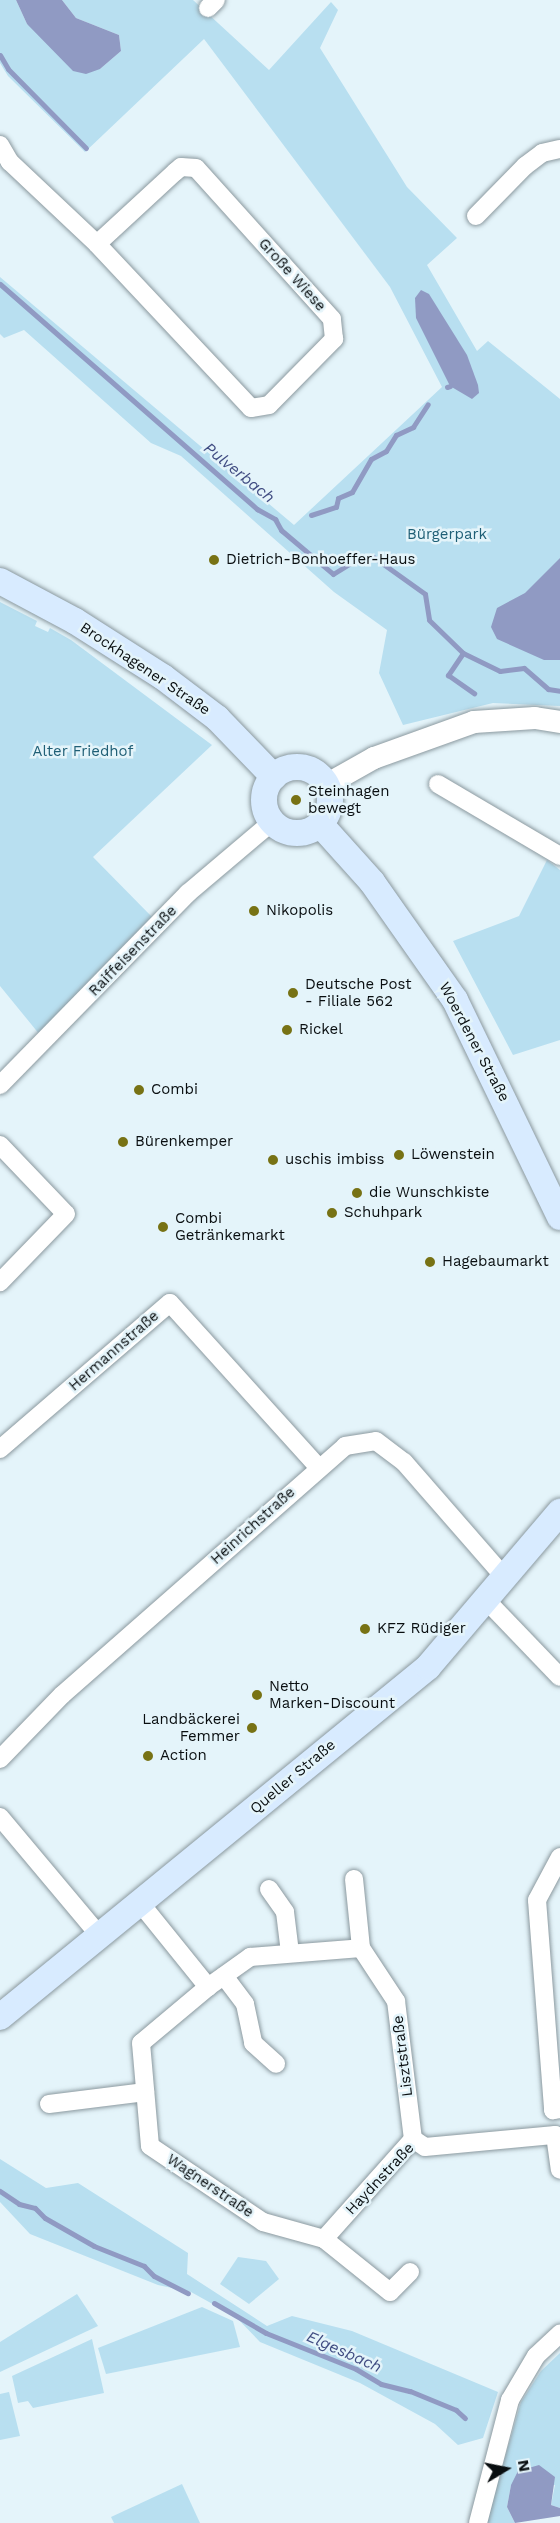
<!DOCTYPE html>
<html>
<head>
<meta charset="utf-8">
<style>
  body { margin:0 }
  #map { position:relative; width:560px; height:2523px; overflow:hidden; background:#e4f4fa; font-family:"Work Sans",sans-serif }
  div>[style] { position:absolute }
  .green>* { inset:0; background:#b8dff0 }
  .water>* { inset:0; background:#909ac3 }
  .stream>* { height:5px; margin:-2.5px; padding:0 2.5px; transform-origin:2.5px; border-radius:2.5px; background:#909ac3 }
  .roads { filter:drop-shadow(0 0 2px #8b999f) drop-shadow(0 0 2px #8b999f) }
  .minor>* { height:18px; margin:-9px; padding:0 9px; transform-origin:9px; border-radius:9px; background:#fff }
  .tertiary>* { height:22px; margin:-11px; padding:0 11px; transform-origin:11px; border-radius:11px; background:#fff }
  .secondary>* { height:26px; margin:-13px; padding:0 13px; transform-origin:13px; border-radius:13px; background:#d8ebff }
  .secondary>.ring { margin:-13px; padding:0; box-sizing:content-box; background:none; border:26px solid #d8ebff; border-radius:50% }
  .dots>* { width:16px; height:16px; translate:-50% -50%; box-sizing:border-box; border:3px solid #e4f4fa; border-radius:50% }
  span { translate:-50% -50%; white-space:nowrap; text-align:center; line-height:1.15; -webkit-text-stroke:5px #e4f4fa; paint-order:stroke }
  .street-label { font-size:15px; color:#090e10 }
  .park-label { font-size:15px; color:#1f5f76 }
  .poi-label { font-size:15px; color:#090e10 }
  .left { translate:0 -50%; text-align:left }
  .right { translate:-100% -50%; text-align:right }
  .water-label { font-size:16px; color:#404c82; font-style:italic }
  .north { position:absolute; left:476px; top:2439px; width:60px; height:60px; -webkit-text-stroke:4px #e4f4fa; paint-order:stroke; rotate:80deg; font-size:16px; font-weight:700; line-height:24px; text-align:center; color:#090e10 }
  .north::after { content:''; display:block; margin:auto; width:21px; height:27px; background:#090e10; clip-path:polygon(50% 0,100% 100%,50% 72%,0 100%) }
</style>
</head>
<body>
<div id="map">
  <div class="green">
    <div style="clip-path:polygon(0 0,16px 0,27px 24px,100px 69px,121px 51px,119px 35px,76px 18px,62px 0,193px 0,269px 70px,331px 2px,338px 10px,320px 48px,407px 187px,457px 238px,427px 265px,477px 351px,488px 341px,560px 399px,560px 706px,493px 703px,403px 725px,379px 673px,387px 630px,334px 592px,181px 456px,151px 443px,24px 330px,4px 338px,0 334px,0 277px,294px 525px,442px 387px,390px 287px,204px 39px,85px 152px,8px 76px,0 63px)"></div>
    <div style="clip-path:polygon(0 602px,37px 621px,35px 626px,48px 632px,50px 628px,71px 640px,212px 745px,93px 857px,153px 918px,40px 1035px,0 986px)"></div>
    <div style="clip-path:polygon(547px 860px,560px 870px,560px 1040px,513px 1055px,453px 941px,519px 916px)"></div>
    <div style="clip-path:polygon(0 2159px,46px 2188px,78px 2183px,188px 2253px,187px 2274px,267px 2326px,292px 2316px,352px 2331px,498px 2392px,483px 2438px,458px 2445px,435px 2424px,360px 2383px,260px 2342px,236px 2317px,191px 2292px,158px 2285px,30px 2234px,0 2202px)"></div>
    <div style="clip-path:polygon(238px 2257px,266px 2261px,279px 2279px,249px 2304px,220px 2284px)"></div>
    <div style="clip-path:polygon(77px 2294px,98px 2326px,0 2372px,0 2342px)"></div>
    <div style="clip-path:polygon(202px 2307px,233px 2321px,240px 2347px,106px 2374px,98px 2348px)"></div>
    <div style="clip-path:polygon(92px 2339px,104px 2393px,33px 2408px,28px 2401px,18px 2403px,12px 2376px)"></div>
    <div style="clip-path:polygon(560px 2353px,560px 2508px,551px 2505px,555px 2485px,511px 2485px,507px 2507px,515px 2523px,486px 2523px,521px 2402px,541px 2371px)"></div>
    <div style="clip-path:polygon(9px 2392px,20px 2436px,0 2440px,0 2394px)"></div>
    <div style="clip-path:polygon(182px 2484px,200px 2523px,114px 2523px,111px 2517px)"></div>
  </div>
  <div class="water">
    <div style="clip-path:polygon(16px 0,62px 0,76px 18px,119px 35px,121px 51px,100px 69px,86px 74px,73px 71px,27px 24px)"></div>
    <div style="clip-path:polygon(421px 290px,429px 294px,467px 355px,478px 385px,479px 393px,472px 399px,450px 386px,416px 318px,415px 298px)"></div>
    <div style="clip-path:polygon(560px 558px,560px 660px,544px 660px,497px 639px,491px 627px,497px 608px,525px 593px)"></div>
    <div style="clip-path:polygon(539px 2465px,555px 2477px,551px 2505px,560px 2508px,560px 2516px,515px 2523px,507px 2507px,511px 2485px,518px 2471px)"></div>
  </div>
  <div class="stream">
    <div style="left:0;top:55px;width:16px;rotate:60deg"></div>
    <div style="left:8px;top:69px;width:111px;rotate:45.4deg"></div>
    <div style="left:0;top:284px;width:342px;rotate:41.2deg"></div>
    <div style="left:257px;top:509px;width:21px;rotate:29deg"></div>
    <div style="left:275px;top:519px;width:13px;rotate:61deg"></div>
    <div style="left:281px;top:530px;width:68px;rotate:40.2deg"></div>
    <div style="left:333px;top:574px;width:31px;rotate:-32deg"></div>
    <div style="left:359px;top:558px;width:13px;rotate:-9deg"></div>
    <div style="left:372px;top:556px;width:65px;rotate:35.6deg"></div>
    <div style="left:425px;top:594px;width:26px;rotate:81deg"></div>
    <div style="left:429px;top:620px;width:47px;rotate:44.1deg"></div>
    <div style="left:447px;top:387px;width:3px;rotate:-18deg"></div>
    <div style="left:311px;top:515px;width:26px;rotate:-18deg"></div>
    <div style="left:336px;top:507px;width:9px;rotate:-77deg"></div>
    <div style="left:338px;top:498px;width:15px;rotate:-23deg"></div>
    <div style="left:352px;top:492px;width:38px;rotate:-60deg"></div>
    <div style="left:371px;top:459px;width:17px;rotate:-28deg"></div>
    <div style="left:386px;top:451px;width:19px;rotate:-58deg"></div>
    <div style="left:396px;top:435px;width:19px;rotate:-25deg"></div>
    <div style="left:413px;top:427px;width:27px;rotate:-57deg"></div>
    <div style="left:463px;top:653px;width:41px;rotate:25.9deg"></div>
    <div style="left:500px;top:671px;width:24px;rotate:-7deg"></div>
    <div style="left:524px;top:668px;width:32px;rotate:41deg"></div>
    <div style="left:548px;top:689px;width:12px;rotate:9deg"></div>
    <div style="left:463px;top:653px;width:27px;rotate:124deg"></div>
    <div style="left:448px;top:675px;width:32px;rotate:35deg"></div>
    <div style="left:0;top:2191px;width:23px;rotate:34deg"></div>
    <div style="left:19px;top:2204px;width:16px;rotate:14deg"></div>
    <div style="left:35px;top:2208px;width:14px;rotate:45deg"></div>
    <div style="left:45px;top:2218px;width:56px;rotate:29.7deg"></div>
    <div style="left:94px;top:2246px;width:54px;rotate:21.8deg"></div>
    <div style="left:144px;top:2266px;width:14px;rotate:45deg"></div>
    <div style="left:154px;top:2276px;width:38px;rotate:27deg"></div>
    <div style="left:214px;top:2303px;width:60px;rotate:30deg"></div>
    <div style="left:266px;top:2333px;width:97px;rotate:21.8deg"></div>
    <div style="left:356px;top:2369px;width:29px;rotate:31deg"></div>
    <div style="left:381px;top:2384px;width:30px;rotate:14deg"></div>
    <div style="left:410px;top:2391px;width:50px;rotate:22.4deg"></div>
    <div style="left:456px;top:2410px;width:12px;rotate:42deg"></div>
  </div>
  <div class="roads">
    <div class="minor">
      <div style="left:208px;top:8px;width:11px;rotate:-45deg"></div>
      <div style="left:0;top:145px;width:20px;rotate:60deg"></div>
      <div style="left:10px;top:162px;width:120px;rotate:43.3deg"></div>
      <div style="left:97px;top:244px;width:225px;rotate:46.8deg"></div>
      <div style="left:251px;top:408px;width:18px;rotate:-9deg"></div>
      <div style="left:269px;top:405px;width:93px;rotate:-45.4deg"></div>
      <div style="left:334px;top:339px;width:20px;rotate:-96deg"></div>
      <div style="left:332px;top:319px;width:203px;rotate:-132deg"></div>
      <div style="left:196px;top:168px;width:15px;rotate:-176deg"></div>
      <div style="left:181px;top:167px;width:8px;rotate:140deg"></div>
      <div style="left:175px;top:172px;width:106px;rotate:137.3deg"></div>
      <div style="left:476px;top:216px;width:70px;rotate:-45.6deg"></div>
      <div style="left:525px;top:166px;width:21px;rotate:-37deg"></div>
      <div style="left:542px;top:153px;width:18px;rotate:-13deg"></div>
      <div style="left:438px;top:784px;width:142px;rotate:30.5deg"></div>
      <div style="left:0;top:1085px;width:269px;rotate:-45.6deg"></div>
      <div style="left:188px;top:893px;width:110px;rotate:-40.2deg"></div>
      <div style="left:0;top:1145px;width:95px;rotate:46.3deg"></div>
      <div style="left:66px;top:1214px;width:95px;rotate:134.1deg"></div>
      <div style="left:0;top:1449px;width:224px;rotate:-40.7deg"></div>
      <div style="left:170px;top:1303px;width:221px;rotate:47.9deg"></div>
      <div style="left:487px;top:1601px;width:105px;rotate:46.2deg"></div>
      <div style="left:0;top:1759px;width:89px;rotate:-45.9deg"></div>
      <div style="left:62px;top:1695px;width:377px;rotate:-41.3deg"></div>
      <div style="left:345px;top:1446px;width:31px;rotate:-9deg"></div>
      <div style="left:376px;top:1441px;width:35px;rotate:37deg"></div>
      <div style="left:404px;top:1462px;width:155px;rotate:48.9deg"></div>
      <div style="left:0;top:1817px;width:155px;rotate:50deg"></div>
      <div style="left:560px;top:1857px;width:49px;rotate:118.1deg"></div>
      <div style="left:537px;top:1900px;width:211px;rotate:85.6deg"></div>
      <div style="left:553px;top:2110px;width:7px;rotate:-8deg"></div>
      <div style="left:354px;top:1879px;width:69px;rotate:84.2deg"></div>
      <div style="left:361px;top:1948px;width:64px;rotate:56.6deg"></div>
      <div style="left:396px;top:2001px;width:139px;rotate:83deg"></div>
      <div style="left:269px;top:1889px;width:28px;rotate:55deg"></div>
      <div style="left:285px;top:1912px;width:41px;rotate:83deg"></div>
      <div style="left:141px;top:1904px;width:107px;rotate:51.1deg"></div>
      <div style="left:208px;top:1987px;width:87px;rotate:140.1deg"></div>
      <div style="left:141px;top:2043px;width:103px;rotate:85deg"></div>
      <div style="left:150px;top:2146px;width:136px;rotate:33.9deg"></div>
      <div style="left:263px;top:2222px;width:63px;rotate:15.6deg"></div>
      <div style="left:224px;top:1976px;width:35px;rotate:53deg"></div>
      <div style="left:245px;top:2004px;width:40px;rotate:78deg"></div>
      <div style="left:253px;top:2043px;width:31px;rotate:42deg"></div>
      <div style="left:208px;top:1987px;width:52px;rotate:-35.5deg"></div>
      <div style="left:250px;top:1957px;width:111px;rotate:-4.6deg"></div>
      <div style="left:49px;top:2104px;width:97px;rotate:-7.1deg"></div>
      <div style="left:410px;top:2272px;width:28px;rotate:135deg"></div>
      <div style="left:390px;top:2292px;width:85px;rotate:-141.2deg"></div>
      <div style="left:324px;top:2239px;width:134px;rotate:-48.3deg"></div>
      <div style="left:413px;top:2139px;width:14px;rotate:34deg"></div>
      <div style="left:425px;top:2147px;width:131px;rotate:-5.3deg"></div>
      <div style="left:555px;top:2135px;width:35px;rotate:82deg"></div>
      <div style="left:478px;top:2523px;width:127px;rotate:-75.4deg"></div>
      <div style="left:510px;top:2400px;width:51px;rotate:-59.4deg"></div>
      <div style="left:536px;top:2356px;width:33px;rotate:-43deg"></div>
    </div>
    <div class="tertiary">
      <div style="left:326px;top:785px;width:55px;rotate:-29.4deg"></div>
      <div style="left:374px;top:758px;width:106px;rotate:-19.8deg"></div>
      <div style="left:474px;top:722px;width:61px;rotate:-3.8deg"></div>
      <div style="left:535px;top:718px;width:25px;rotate:9deg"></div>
    </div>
    <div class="secondary">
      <div style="left:0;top:581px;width:85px;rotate:28.1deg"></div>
      <div style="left:75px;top:621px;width:104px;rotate:32.5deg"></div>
      <div style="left:163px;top:677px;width:68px;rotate:37.2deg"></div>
      <div style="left:217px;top:718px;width:82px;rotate:46deg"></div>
      <div class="ring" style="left:264px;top:767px;width:40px;height:40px"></div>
      <div style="left:320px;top:824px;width:78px;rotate:48.1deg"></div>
      <div style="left:372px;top:882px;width:144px;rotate:54.9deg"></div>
      <div style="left:455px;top:1000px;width:241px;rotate:64.2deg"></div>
      <div style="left:0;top:2017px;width:553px;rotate:-39.27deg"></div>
      <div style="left:428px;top:1667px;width:204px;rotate:-49.6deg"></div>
    </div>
  </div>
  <div class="dots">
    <div style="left:214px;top:560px;background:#777214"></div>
    <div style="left:296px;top:800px;background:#777214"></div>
    <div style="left:254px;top:911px;background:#777214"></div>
    <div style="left:293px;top:993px;background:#777214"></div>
    <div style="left:287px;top:1030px;background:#777214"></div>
    <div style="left:139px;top:1090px;background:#777214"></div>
    <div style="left:123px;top:1142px;background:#777214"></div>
    <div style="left:399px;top:1155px;background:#777214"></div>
    <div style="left:273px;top:1160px;background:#777214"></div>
    <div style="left:357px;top:1193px;background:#777214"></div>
    <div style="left:332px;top:1213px;background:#777214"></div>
    <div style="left:163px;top:1227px;background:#777214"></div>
    <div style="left:430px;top:1262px;background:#777214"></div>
    <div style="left:365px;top:1629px;background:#777214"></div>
    <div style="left:257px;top:1695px;background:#777214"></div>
    <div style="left:252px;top:1728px;background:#777214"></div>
    <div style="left:148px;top:1756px;background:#777214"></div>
  </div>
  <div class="street-label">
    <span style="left:292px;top:275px;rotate:48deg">Große Wiese</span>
    <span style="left:145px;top:669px;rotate:34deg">Brockhagener Straße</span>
    <span style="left:133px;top:951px;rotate:-46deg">Raiffeisenstraße</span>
    <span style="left:474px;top:1042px;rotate:62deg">Woerdener Straße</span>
    <span style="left:114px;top:1351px;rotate:-41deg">Hermannstraße</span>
    <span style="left:253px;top:1526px;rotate:-42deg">Heinrichstraße</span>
    <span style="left:293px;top:1777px;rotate:-40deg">Queller Straße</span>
    <span style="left:403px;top:2056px;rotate:-97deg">Lisztstraße</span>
    <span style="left:380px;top:2179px;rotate:-47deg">Haydnstraße</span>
    <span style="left:210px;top:2186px;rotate:34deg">Wagnerstraße</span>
  </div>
  <div class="park-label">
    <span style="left:447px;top:535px">Bürgerpark</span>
    <span style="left:83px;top:752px">Alter Friedhof</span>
  </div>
  <div class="poi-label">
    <span class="left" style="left:226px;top:560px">Dietrich-Bonhoeffer-Haus</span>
    <span class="left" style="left:308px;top:800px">Steinhagen<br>bewegt</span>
    <span class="left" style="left:266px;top:911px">Nikopolis</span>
    <span class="left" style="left:305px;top:993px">Deutsche Post<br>- Filiale 562</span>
    <span class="left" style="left:299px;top:1030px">Rickel</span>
    <span class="left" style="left:151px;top:1090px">Combi</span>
    <span class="left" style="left:135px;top:1142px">Bürenkemper</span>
    <span class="left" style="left:411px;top:1155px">Löwenstein</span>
    <span class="left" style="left:285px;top:1160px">uschis imbiss</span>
    <span class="left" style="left:369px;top:1193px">die Wunschkiste</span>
    <span class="left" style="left:344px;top:1213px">Schuhpark</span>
    <span class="left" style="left:175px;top:1227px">Combi<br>Getränkemarkt</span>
    <span class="left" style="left:442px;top:1262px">Hagebaumarkt</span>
    <span class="left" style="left:377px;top:1629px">KFZ Rüdiger</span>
    <span class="left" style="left:269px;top:1695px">Netto<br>Marken-Discount</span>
    <span class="right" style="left:240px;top:1728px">Landbäckerei<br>Femmer</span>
    <span class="left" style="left:160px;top:1756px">Action</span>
  </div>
  <div class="water-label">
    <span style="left:239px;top:473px;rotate:39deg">Pulverbach</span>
    <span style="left:344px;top:2352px;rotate:24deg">Elgesbach</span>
  </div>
  <div class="north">N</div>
</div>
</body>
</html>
